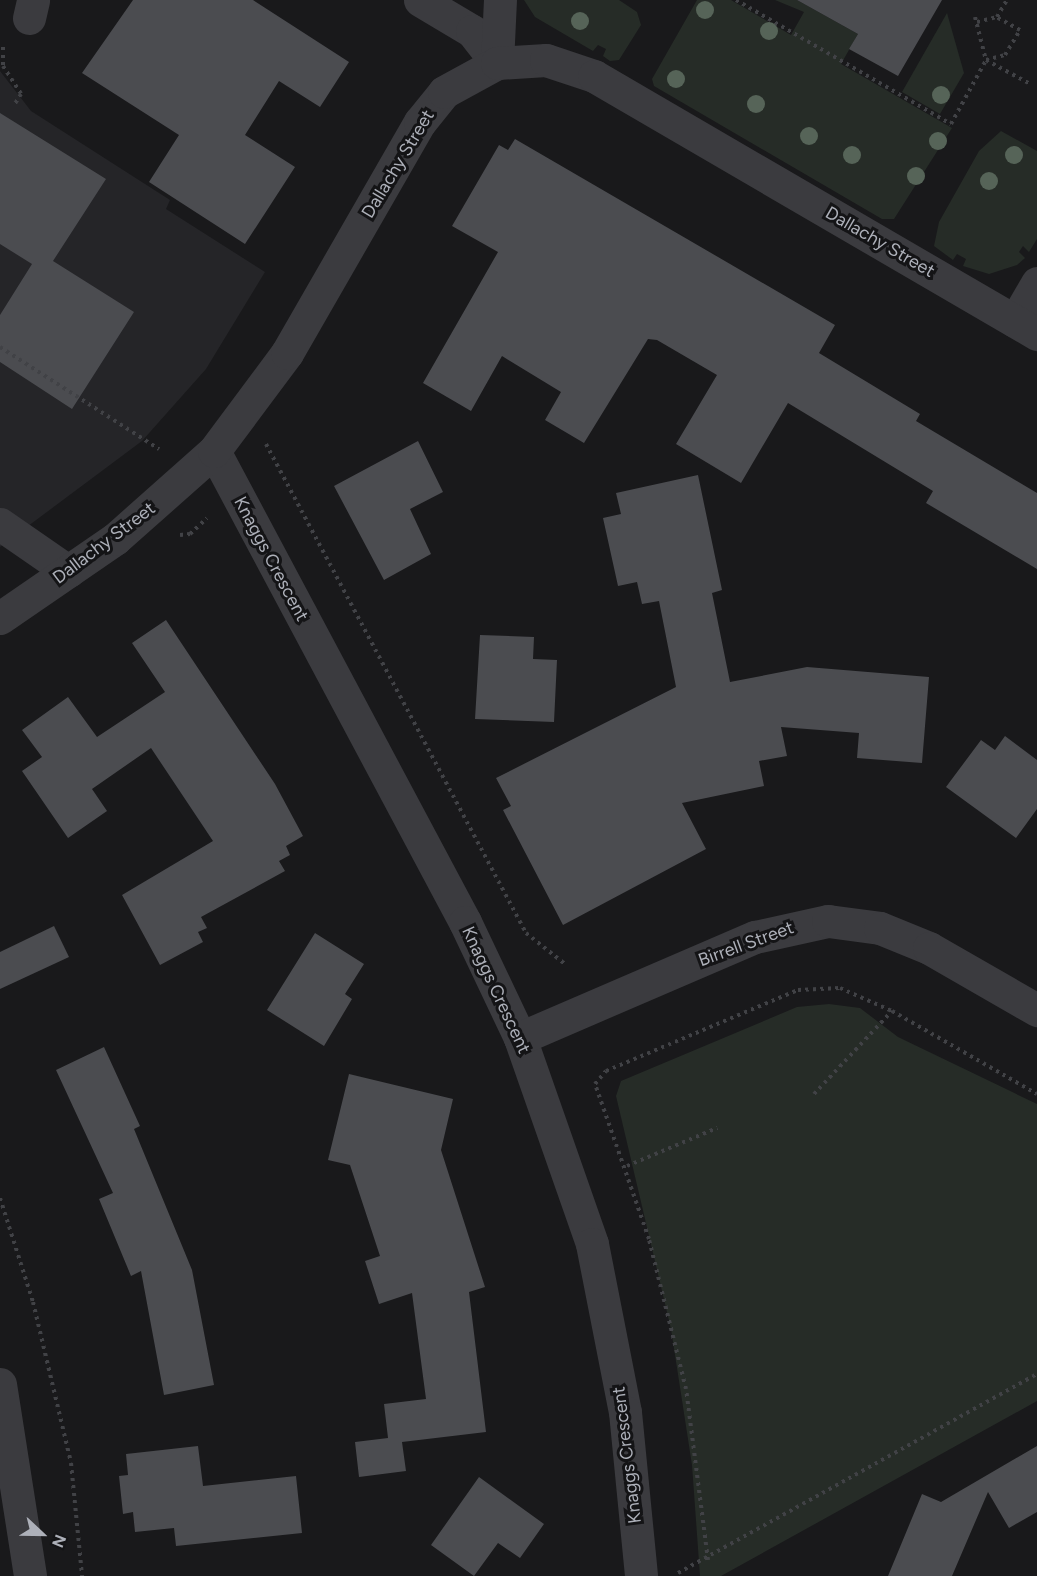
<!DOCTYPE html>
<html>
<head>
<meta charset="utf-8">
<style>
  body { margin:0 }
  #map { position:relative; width:1037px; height:1576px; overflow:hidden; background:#19191b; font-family:Figtree,sans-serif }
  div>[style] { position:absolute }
  .built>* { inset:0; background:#252528 }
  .green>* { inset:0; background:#262c27 }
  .building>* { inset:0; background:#4b4c50 }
  .path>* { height:4px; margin-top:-2px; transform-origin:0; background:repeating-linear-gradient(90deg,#414246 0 3px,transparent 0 7.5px) }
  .minor>* { height:33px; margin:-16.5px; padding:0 16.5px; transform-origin:16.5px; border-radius:16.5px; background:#3b3b3f }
  .trees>* { width:18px; height:18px; margin:-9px; border-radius:50%; background:#566458 }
  span { translate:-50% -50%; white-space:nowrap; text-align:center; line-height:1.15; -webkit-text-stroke:6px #141416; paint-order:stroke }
  .street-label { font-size:18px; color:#adb0b9 }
  .north { position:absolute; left:12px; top:1504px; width:60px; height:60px; -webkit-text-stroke:4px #141416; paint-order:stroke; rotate:112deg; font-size:16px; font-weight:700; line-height:24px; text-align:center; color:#adb0b9 }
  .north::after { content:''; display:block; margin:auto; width:21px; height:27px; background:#adb0b9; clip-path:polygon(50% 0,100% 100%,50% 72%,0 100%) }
</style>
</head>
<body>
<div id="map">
  <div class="built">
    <div style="clip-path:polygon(0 71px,31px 111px,170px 200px,166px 209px,265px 272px,206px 369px,142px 441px,0 547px)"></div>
  </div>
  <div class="green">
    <div style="clip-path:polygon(524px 0,619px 0,637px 12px,641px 25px,619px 60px,610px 61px,603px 56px,606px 49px,598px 45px,593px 51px,535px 17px)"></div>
    <div style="clip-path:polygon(697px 0,731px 0,791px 35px,804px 12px,775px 0,797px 0,858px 34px,841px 64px,952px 128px,894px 219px,882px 219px,654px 86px,652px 79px)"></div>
    <div style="clip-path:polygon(947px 13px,964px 73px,940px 114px,902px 92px)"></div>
    <div style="clip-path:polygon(1001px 131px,1037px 151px,1037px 239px,1029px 252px,1023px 246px,1019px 252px,1025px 258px,1017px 265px,989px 274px,963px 266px,966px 259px,957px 254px,953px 260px,934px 246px,939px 222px,979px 151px)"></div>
    <div style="clip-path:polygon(829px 1004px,860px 1008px,898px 1037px,1037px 1104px,1037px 1401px,721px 1576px,700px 1576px,692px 1465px,671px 1329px,616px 1096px,621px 1081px,797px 1007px)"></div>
  </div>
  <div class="building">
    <div style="clip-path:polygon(133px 0,253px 0,349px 62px,320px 107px,279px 81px,245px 135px,295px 167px,245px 244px,149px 182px,179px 135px,82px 73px)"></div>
    <div style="clip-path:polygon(797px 0,942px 0,898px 76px,849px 49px,858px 34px)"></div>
    <div style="clip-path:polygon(0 113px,106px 179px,53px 261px,134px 312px,72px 409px,0 362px,0 315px,32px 264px,0 244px)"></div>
    <div style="clip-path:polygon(515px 139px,835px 325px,819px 353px,920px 414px,916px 421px,1037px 493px,1037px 569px,926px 503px,933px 491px,788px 403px,741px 483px,676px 444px,717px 375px,657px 340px,648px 339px,584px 443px,545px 420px,561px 392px,502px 356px,471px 411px,423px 383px,498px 252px,452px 226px,499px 145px,508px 150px)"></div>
    <div style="clip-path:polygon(418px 441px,443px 492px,410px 509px,431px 554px,384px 580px,334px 486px)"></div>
    <div style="clip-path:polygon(698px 475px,722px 590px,712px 593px,730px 682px,807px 667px,929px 677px,922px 763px,857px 758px,859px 733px,781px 727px,787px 756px,759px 761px,764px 786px,682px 803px,706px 849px,563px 925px,503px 810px,511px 806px,496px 778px,676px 687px,659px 601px,642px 604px,637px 582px,618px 586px,603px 518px,621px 514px,616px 493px)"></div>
    <div style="clip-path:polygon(166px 620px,275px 784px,303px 836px,286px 846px,290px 855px,279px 861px,285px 871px,201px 917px,207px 928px,198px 932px,203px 942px,160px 965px,122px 895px,213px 841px,151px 748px,92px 789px,107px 811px,68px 838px,22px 771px,42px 757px,22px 730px,68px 697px,97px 737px,165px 692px,132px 643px)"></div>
    <div style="clip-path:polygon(480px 635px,534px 637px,533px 659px,557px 660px,554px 722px,475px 719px)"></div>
    <div style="clip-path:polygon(1005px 736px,1037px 760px,1037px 809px,1016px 838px,946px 787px,981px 740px,995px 750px)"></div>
    <div style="clip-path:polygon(54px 926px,69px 957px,0 989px,0 952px)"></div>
    <div style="clip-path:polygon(315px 933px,364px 964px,345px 994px,352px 999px,324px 1046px,267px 1010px)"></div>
    <div style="clip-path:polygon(104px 1047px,140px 1126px,134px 1129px,192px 1270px,214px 1385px,164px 1395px,141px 1271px,131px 1276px,99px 1199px,113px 1193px,56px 1070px)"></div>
    <div style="clip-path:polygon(349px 1074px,453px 1099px,441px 1150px,485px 1287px,469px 1292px,486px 1432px,402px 1442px,406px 1471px,359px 1477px,355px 1442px,388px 1438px,384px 1404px,426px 1399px,412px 1293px,379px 1304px,365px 1261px,380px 1256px,350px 1165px,328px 1160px)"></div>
    <div style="clip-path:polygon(198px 1446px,203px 1486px,296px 1476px,302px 1533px,176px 1546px,174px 1528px,135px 1532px,133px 1512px,123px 1514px,119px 1476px,128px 1475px,126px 1454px)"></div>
    <div style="clip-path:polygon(1037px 1446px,1037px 1512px,1009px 1528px,988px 1492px,952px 1576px,888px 1576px,922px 1494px,941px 1502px)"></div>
    <div style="clip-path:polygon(479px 1477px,544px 1524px,520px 1558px,498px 1543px,474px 1576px,431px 1545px)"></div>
  </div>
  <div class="path">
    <div style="left:736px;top:0;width:248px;rotate:30deg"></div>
    <div style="left:951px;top:124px;width:73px;rotate:-61.3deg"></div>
    <div style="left:986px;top:60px;width:20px;rotate:-15deg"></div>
    <div style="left:1005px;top:55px;width:29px;rotate:-59deg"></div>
    <div style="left:1020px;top:30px;width:26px;rotate:-151deg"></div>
    <div style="left:975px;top:17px;width:44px;rotate:75.7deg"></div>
    <div style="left:986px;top:60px;width:52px;rotate:28.5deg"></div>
    <div style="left:977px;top:22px;width:21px;rotate:-14deg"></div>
    <div style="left:997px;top:17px;width:20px;rotate:-60deg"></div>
    <div style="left:3px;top:47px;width:19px;rotate:90deg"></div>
    <div style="left:3px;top:66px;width:33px;rotate:57deg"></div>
    <div style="left:21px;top:94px;width:13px;rotate:122deg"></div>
    <div style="left:0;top:347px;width:189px;rotate:32.7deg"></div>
    <div style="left:266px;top:444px;width:554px;rotate:62deg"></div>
    <div style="left:526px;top:933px;width:50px;rotate:38.5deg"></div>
    <div style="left:180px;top:535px;width:10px;rotate:-6deg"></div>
    <div style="left:190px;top:534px;width:23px;rotate:-43deg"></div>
    <div style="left:814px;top:1094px;width:114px;rotate:-46.8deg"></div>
    <div style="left:627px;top:1166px;width:98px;rotate:-22.9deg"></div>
    <div style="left:0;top:1198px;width:109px;rotate:72.4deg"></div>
    <div style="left:33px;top:1302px;width:165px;rotate:76.7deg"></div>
    <div style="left:71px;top:1463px;width:114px;rotate:84.4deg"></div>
    <div style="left:708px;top:1560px;width:172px;rotate:-97.3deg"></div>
    <div style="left:686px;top:1389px;width:154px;rotate:-103.9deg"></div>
    <div style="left:649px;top:1239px;width:164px;rotate:-109.2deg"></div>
    <div style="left:595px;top:1084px;width:17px;rotate:-50deg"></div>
    <div style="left:606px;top:1071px;width:208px;rotate:-22.9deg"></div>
    <div style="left:798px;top:990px;width:42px;rotate:-2.7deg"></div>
    <div style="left:840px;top:988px;width:57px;rotate:23.9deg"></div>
    <div style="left:892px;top:1011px;width:167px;rotate:29.8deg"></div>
    <div style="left:678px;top:1573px;width:410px;rotate:-29deg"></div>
  </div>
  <div class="minor">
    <div style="left:420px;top:0;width:61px;rotate:30.8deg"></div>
    <div style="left:472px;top:31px;width:41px;rotate:52deg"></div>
    <div style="left:29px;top:18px;width:18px;rotate:-77deg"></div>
    <div style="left:497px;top:63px;width:63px;rotate:-87.3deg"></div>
    <div style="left:1015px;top:321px;width:44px;rotate:-59.9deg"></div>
    <div style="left:214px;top:451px;width:534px;rotate:61.95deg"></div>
    <div style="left:465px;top:922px;width:128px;rotate:64.6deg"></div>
    <div style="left:520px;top:1038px;width:218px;rotate:70.7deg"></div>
    <div style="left:592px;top:1244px;width:171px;rotate:78.9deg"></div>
    <div style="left:625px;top:1412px;width:165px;rotate:84.4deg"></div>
    <div style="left:0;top:524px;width:83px;rotate:34.7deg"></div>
    <div style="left:0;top:618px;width:140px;rotate:-34.5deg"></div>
    <div style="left:115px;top:539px;width:132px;rotate:-41.6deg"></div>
    <div style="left:214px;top:451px;width:122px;rotate:-53.3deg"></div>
    <div style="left:287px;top:353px;width:267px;rotate:-60.1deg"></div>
    <div style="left:420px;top:122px;width:38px;rotate:-51deg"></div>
    <div style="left:444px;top:92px;width:60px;rotate:-28.7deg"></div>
    <div style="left:497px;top:63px;width:49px;rotate:-3.5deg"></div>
    <div style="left:546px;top:60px;width:51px;rotate:18.4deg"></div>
    <div style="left:594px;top:76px;width:513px;rotate:30.22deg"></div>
    <div style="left:520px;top:1038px;width:256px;rotate:-23.3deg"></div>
    <div style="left:755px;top:937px;width:75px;rotate:-12.4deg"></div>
    <div style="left:828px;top:921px;width:52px;rotate:7.7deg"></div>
    <div style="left:880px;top:928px;width:53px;rotate:22.2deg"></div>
    <div style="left:929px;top:948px;width:125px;rotate:29.9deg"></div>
    <div style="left:0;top:1384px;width:194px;rotate:81.1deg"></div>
  </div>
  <div class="trees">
    <div style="left:705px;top:10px"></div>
    <div style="left:580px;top:21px"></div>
    <div style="left:769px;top:31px"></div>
    <div style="left:676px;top:79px"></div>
    <div style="left:941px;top:95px"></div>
    <div style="left:756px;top:104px"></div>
    <div style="left:809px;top:136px"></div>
    <div style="left:938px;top:141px"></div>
    <div style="left:852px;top:155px"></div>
    <div style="left:1014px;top:155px"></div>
    <div style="left:916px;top:176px"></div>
    <div style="left:989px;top:181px"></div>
  </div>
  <div class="street-label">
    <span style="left:398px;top:164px;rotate:-59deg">Dallachy Street</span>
    <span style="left:880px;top:242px;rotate:30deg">Dallachy Street</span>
    <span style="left:104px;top:543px;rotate:-37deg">Dallachy Street</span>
    <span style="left:271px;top:559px;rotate:62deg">Knaggs Crescent</span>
    <span style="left:746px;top:944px;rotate:-20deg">Birrell Street</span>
    <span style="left:496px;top:990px;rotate:65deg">Knaggs Crescent</span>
    <span style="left:627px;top:1455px;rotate:-97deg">Knaggs Crescent</span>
  </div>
  <div class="north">N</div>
</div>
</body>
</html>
